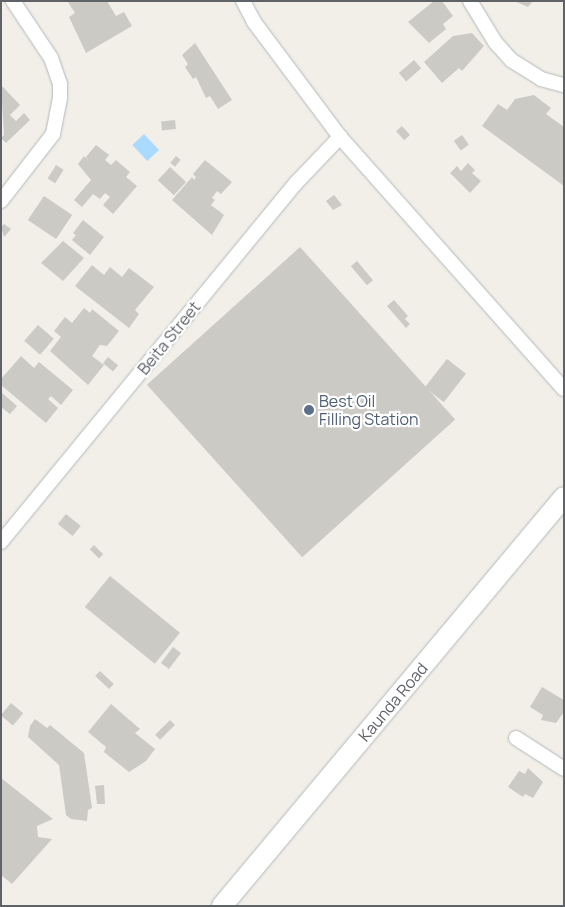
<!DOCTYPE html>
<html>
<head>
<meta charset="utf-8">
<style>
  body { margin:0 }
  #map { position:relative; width:565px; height:907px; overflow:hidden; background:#f1efe8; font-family:Manrope,sans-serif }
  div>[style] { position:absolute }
  .water>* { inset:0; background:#aadaff; transform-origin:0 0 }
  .building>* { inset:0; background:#cccac5; transform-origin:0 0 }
  .roads { filter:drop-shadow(0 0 1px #b5b8bc) drop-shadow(0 0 1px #b5b8bc) }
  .minor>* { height:14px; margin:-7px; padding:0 7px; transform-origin:7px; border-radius:7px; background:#fff }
  .secondary>* { height:20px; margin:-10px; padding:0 10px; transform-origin:10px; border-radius:10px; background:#fff }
  .dots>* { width:14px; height:14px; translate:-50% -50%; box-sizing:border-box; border:2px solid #fff; border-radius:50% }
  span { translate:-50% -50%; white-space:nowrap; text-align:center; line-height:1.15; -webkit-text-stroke:4.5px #fff; paint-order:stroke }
  .street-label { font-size:16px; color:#5f6368 }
  .service-label { font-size:16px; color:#4e5e75 }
  .left { translate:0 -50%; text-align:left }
  .frame { position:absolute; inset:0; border:2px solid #5f6368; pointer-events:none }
</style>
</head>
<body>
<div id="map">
  <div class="water">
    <div style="left:144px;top:134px;width:22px;height:16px;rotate:47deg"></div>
  </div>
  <div class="building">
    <div style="clip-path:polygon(107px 1px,116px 16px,124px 12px,132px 26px,86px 53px,69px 17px,75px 13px,68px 2px)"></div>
    <div style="clip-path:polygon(434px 1px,442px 1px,453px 16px,443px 24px,446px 29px,429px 43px,408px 22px)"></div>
    <div style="clip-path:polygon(514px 1px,533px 1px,528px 7px)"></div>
    <div style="clip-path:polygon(472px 33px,484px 46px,462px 71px,459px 68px,442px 83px,424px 62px,453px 36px)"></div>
    <div style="clip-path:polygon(195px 43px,232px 100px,218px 109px,210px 96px,206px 98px,196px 77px,193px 79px,185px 67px,188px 64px,182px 55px)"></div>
    <div style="left:414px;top:60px;width:11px;height:20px;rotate:49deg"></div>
    <div style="clip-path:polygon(1px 85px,20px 105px,10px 115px,16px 121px,24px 113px,30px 120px,6px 143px,1px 138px,4px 135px)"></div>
    <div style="clip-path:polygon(534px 95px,551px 108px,546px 114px,564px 127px,564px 186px,482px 126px,498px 104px,507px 110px,515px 99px)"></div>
    <div style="left:175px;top:120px;width:9px;height:14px;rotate:84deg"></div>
    <div style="left:402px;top:126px;width:12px;height:8px;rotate:48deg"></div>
    <div style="left:462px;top:135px;width:12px;height:10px;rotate:55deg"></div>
    <div style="clip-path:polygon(96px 145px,109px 155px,105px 160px,111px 165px,116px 160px,130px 172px,126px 177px,137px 186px,113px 214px,103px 205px,110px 197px,105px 193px,100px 199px,93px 194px,82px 207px,74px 200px,91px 180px,78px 164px,84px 156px,88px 160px,86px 157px)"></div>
    <div style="left:176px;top:156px;width:6px;height:9px;rotate:39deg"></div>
    <div style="clip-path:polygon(205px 160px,232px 182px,221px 194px,217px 191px,212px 198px,215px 200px,211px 205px,224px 215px,212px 235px,172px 200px,192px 177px,194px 180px,196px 177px,193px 174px)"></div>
    <div style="clip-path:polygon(468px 163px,475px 170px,472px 173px,481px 181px,470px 193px,450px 173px,457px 166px,461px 171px)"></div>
    <div style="left:56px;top:165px;width:9px;height:16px;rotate:32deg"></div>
    <div style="left:170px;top:167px;width:22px;height:18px;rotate:43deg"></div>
    <div style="clip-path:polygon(334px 195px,342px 205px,333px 210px,326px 201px)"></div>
    <div style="left:44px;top:196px;width:34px;height:29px;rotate:34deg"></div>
    <div style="clip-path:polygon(83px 220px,104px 237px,90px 255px,72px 240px,76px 235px,73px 233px)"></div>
    <div style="clip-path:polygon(4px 224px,11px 229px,4px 237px,1px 227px)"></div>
    <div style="clip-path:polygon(63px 241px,84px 258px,63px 281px,41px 263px)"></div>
    <div style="left:300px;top:247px;width:232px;height:206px;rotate:48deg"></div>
    <div style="left:357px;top:261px;width:25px;height:8px;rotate:50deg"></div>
    <div style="clip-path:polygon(92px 265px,104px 275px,110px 267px,122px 277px,129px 268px,154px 287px,135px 310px,139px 314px,129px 328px,75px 286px)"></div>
    <div style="clip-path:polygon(394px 300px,408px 316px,405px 319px,410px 324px,406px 328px,387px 306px)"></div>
    <div style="clip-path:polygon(84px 308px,90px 313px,92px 309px,119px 331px,107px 346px,100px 345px,92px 356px,104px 365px,88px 385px,50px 351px,61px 337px,54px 331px,65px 317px,72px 323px)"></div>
    <div style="left:38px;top:325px;width:21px;height:21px;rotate:41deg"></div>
    <div style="clip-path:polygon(21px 356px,34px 368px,39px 362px,73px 390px,61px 405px,51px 396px,48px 399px,58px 408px,46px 423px,1px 385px,1px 379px)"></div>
    <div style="left:108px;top:357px;width:13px;height:8px;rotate:39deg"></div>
    <div style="left:447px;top:359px;width:24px;height:36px;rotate:38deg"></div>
    <div style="clip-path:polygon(1px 392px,17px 406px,10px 414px,1px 407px)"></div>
    <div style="left:66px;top:514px;width:19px;height:13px;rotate:39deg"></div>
    <div style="left:94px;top:545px;width:13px;height:6px;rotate:45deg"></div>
    <div style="left:110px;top:576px;width:90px;height:40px;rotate:39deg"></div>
    <div style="left:173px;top:647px;width:10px;height:20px;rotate:37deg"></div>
    <div style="left:100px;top:671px;width:19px;height:7px;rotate:43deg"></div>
    <div style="clip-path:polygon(542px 687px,564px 700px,564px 712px,556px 723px,541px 720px,543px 715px,530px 707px)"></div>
    <div style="left:11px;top:703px;width:16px;height:16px;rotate:40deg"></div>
    <div style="clip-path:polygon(111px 704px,140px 729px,135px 733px,155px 749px,146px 761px,129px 772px,104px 752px,106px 747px,88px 732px)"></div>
    <div style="clip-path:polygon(35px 719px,47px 728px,50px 725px,84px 753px,92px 808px,88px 810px,87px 821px,71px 819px,66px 815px,59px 765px,28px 737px,30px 726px)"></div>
    <div style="left:170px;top:720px;width:7px;height:21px;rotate:45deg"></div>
    <div style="clip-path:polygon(528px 768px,543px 782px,533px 798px,525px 794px,523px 797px,508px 787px,519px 771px,525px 774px)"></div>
    <div style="clip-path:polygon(1px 778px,53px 819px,37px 826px,38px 837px,52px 839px,12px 884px,1px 875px)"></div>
    <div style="clip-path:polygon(104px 785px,105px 804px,97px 804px,95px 786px)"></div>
  </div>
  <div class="roads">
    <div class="minor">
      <div style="left:243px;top:1px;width:24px;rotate:62deg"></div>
      <div style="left:254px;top:22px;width:144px;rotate:53.2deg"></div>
      <div style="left:340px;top:137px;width:337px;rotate:48.4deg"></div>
      <div style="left:470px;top:1px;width:48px;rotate:58.6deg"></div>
      <div style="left:495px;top:42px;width:24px;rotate:48deg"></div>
      <div style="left:511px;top:60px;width:36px;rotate:32deg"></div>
      <div style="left:541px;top:79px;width:24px;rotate:15deg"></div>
      <div style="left:1px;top:201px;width:85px;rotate:-52.2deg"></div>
      <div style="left:53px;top:134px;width:38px;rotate:-79deg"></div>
      <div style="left:60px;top:97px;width:13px;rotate:-90deg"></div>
      <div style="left:60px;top:84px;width:28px;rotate:-109deg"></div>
      <div style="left:51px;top:58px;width:69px;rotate:-123.7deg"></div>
      <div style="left:1px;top:542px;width:465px;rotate:-50.6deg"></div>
      <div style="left:296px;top:183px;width:64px;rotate:-46.3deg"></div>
      <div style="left:516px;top:738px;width:57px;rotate:32.9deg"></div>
    </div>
    <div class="secondary">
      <div style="left:222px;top:906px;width:533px;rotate:-50.1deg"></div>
    </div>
  </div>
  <div class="dots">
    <div style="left:309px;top:410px;background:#5c6f8a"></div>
  </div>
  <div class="street-label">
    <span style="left:169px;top:338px;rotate:-51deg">Beita Street</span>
    <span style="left:393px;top:702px;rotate:-50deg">Kaunda Road</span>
  </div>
  <div class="service-label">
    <span class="left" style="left:319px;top:410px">Best Oil<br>Filling Station</span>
  </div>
  <div class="frame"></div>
</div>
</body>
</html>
